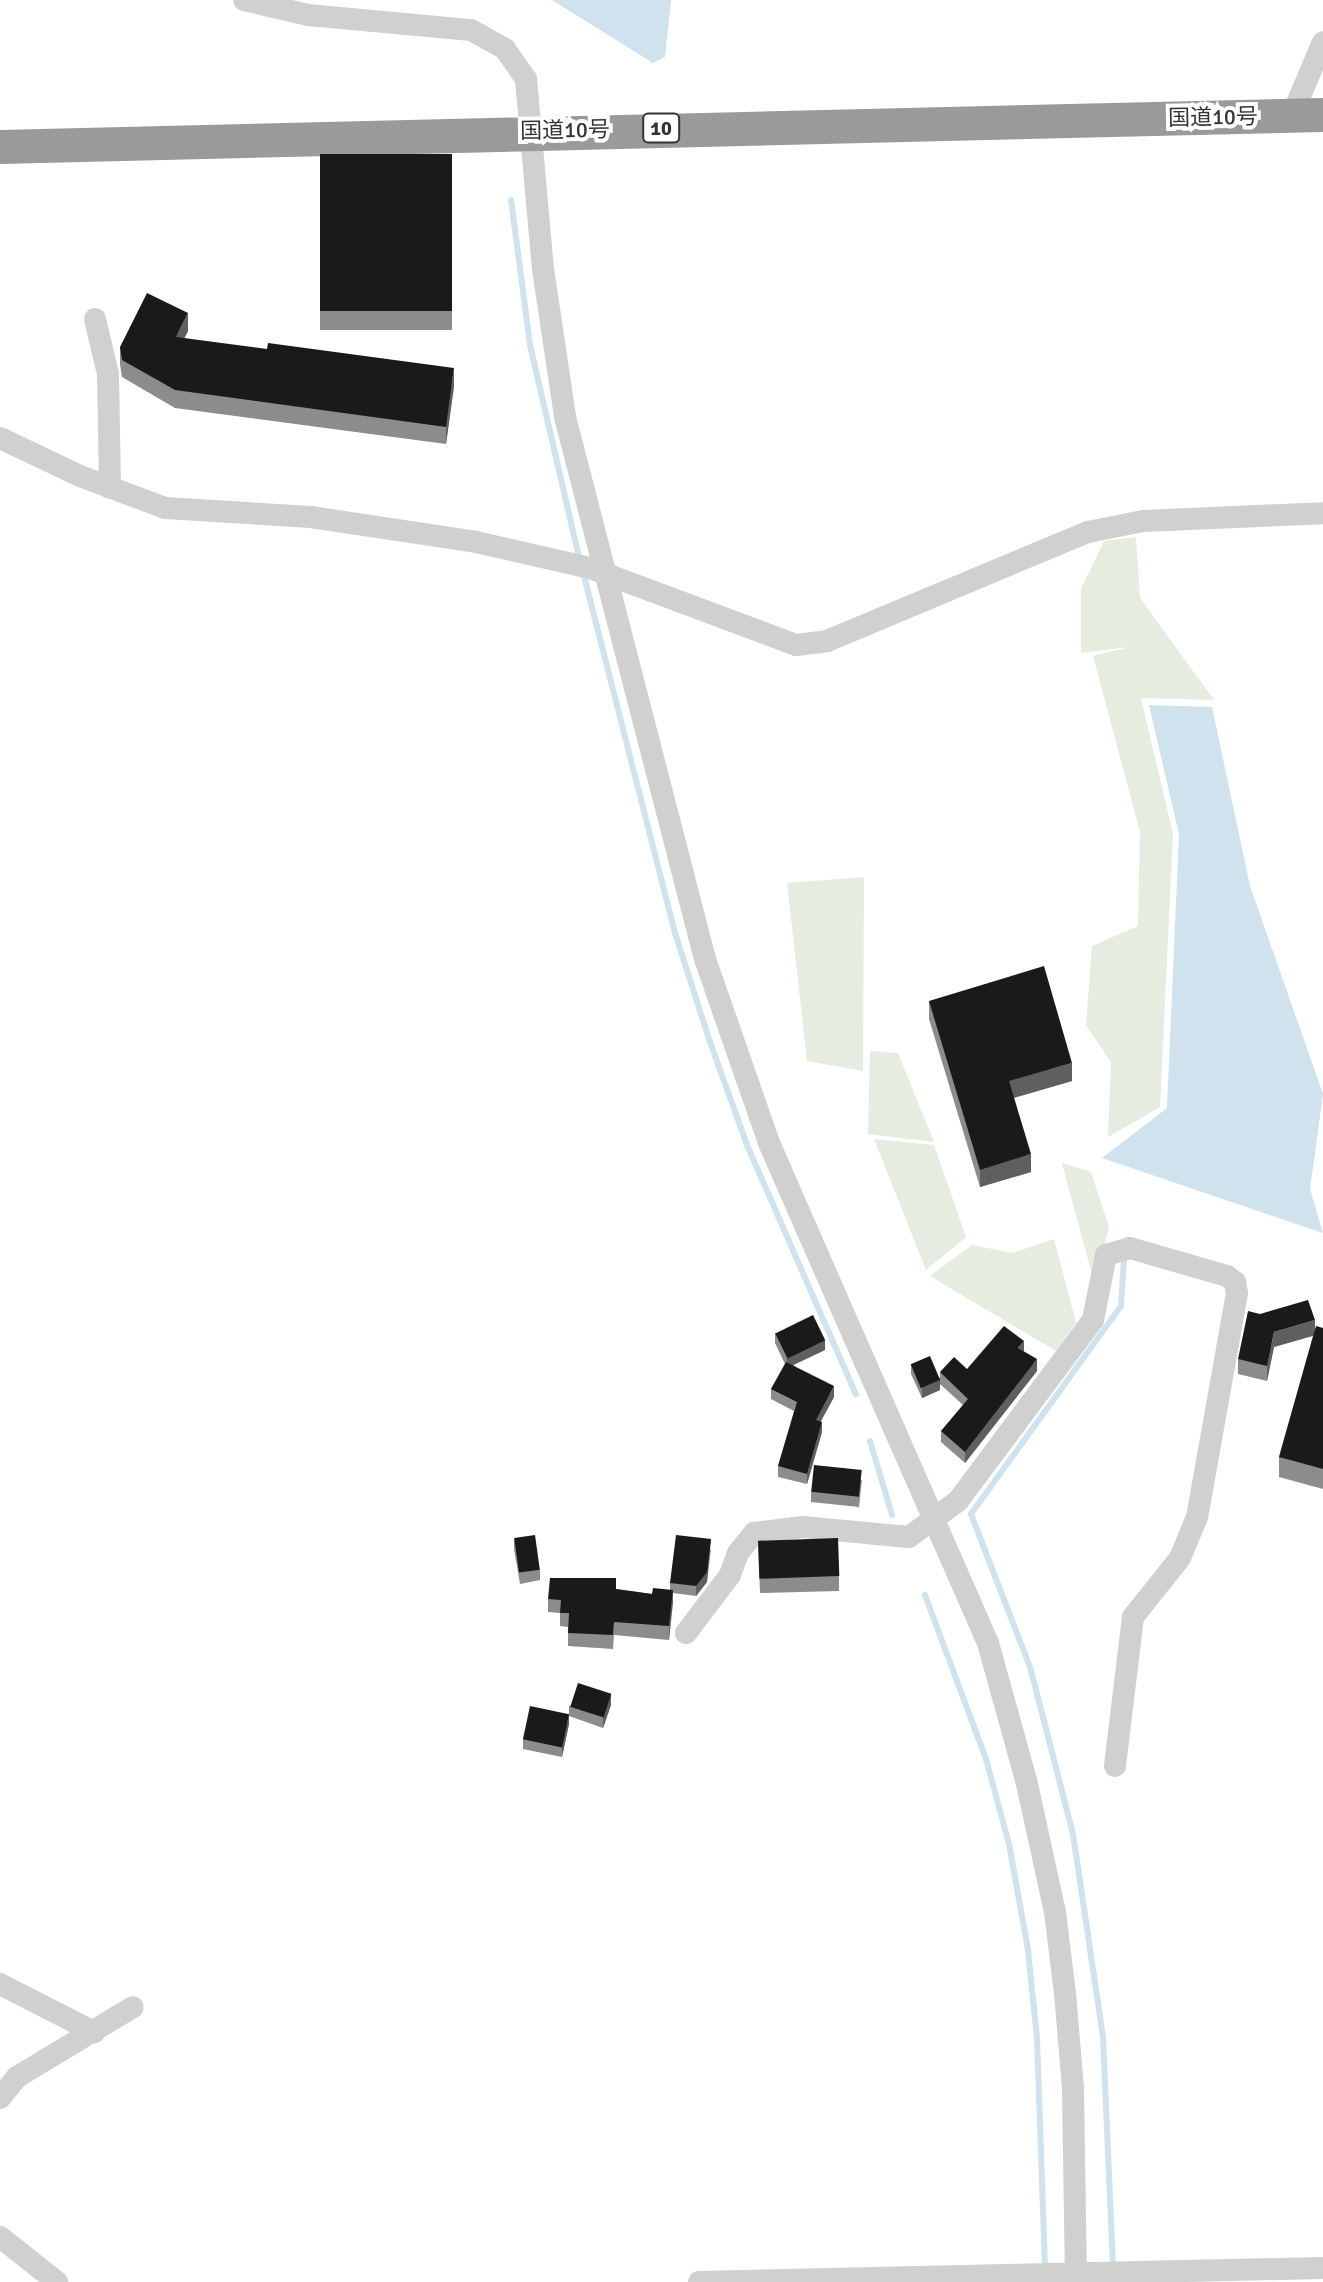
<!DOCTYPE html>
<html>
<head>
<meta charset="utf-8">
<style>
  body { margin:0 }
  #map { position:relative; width:1323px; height:2282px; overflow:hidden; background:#fff; font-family:Signika,"Noto Sans JP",sans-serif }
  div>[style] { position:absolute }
  .green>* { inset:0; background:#e6ecdf }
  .water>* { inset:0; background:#cfe2ee }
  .stream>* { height:6px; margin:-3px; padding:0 3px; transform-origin:3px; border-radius:3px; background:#cfe2ee }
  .minor>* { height:22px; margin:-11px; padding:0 11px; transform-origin:11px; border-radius:11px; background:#d0d0d0 }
  .highway>* { height:34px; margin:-17px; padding:0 17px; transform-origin:17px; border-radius:17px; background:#9a9a9a }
  .wall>* { inset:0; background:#8c8c8c; transform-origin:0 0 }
  .shaded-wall>* { inset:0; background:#5f5f5f }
  .building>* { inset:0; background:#1a1a1a; transform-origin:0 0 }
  span { translate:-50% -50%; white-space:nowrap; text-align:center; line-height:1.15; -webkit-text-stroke:8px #fff; paint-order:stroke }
  .shield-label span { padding:2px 6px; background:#fff; border:2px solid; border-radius:6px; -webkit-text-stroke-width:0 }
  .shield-label { font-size:20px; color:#333; font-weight:700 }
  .street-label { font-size:22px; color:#333 }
</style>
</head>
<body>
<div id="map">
  <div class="green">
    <div style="clip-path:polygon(1136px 537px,1140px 598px,1214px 700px,1141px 698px,1173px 834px,1160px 1107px,1108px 1137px,1111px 1062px,1086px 1025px,1092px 946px,1138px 926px,1140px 832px,1093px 656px,1129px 647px,1081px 653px,1081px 589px,1104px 541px)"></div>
    <div style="clip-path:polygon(864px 877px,863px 1070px,863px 1071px,807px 1061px,787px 883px)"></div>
    <div style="clip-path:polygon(870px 1051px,898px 1053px,934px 1142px,868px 1134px)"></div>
    <div style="clip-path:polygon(874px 1139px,934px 1145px,966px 1237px,926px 1270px)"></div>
    <div style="clip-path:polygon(1062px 1163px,1091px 1172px,1109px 1227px,1094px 1282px)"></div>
    <div style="clip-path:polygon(1054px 1239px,1076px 1323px,1056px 1351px,930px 1276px,972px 1245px,1012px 1253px)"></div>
  </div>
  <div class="water">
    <div style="clip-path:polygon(552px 0,671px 0,665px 57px,653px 63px)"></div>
    <div style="clip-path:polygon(1149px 705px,1212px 707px,1250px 886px,1323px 1094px,1310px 1189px,1323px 1233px,1102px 1158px,1167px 1108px,1179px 834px)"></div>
  </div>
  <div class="stream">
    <div style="left:511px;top:200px;width:146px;rotate:82.5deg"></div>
    <div style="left:530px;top:345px;width:222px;rotate:77deg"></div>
    <div style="left:583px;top:572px;width:373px;rotate:75.7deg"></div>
    <div style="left:675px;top:933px;width:114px;rotate:72.2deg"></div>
    <div style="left:710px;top:1042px;width:109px;rotate:70.2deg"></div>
    <div style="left:747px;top:1145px;width:272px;rotate:66.4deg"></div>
    <div style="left:870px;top:1441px;width:77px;rotate:73.4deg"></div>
    <div style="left:925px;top:1595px;width:175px;rotate:69.6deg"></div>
    <div style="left:986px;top:1759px;width:88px;rotate:74.9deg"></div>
    <div style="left:1009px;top:1844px;width:108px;rotate:79.8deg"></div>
    <div style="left:1028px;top:1950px;width:88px;rotate:84.2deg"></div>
    <div style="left:1037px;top:2038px;width:233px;rotate:88deg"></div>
    <div style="left:1113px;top:2266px;width:229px;rotate:-92.5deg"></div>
    <div style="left:1103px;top:2037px;width:205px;rotate:-98.4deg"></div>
    <div style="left:1073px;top:1834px;width:172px;rotate:-104.4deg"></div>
    <div style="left:1030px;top:1667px;width:164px;rotate:-111.1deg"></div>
    <div style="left:971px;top:1514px;width:256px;rotate:-54.2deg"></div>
    <div style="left:1121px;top:1306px;width:48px;rotate:-86.4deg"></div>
  </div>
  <div class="minor">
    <div style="left:244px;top:0;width:66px;rotate:13.2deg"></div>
    <div style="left:308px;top:15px;width:164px;rotate:5.3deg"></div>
    <div style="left:471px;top:30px;width:39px;rotate:29deg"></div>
    <div style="left:505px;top:49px;width:37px;rotate:55deg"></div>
    <div style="left:526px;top:79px;width:191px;rotate:84.9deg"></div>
    <div style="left:543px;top:269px;width:150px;rotate:81.5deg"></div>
    <div style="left:565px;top:417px;width:560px;rotate:75.52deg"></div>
    <div style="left:705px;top:959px;width:195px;rotate:70.8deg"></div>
    <div style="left:769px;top:1143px;width:546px;rotate:66.35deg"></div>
    <div style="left:988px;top:1643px;width:146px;rotate:74.5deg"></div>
    <div style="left:1027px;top:1784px;width:131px;rotate:77.7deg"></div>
    <div style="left:1055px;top:1912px;width:82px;rotate:83deg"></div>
    <div style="left:1065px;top:1993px;width:96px;rotate:85.2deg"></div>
    <div style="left:1073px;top:2089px;width:193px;rotate:89.1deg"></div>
    <div style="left:1292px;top:115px;width:79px;rotate:-67deg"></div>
    <div style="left:95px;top:319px;width:57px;rotate:76.7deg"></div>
    <div style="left:108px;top:374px;width:114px;rotate:89deg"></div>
    <div style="left:0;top:438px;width:89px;rotate:25.4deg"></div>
    <div style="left:80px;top:476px;width:91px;rotate:20.6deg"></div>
    <div style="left:165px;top:508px;width:146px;rotate:3.5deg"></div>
    <div style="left:311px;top:517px;width:167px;rotate:8.6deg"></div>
    <div style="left:476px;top:542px;width:117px;rotate:12.8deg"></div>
    <div style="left:590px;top:568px;width:220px;rotate:20.5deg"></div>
    <div style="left:796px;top:645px;width:31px;rotate:-7deg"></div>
    <div style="left:827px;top:641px;width:283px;rotate:-22.7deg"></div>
    <div style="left:1088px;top:532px;width:56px;rotate:-11.3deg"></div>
    <div style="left:1143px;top:521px;width:180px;rotate:-2.5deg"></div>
    <div style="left:686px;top:1633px;width:73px;rotate:-52.8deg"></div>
    <div style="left:730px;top:1575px;width:23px;rotate:-70deg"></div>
    <div style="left:738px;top:1553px;width:26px;rotate:-51deg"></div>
    <div style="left:754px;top:1533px;width:49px;rotate:-7deg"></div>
    <div style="left:803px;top:1527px;width:106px;rotate:5.4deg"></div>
    <div style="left:909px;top:1537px;width:61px;rotate:-36.3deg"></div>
    <div style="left:958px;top:1501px;width:226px;rotate:-53.3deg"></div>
    <div style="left:1093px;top:1320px;width:66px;rotate:-78.7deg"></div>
    <div style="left:1106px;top:1255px;width:25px;rotate:-16deg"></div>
    <div style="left:1130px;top:1248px;width:101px;rotate:16.1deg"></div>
    <div style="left:1227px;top:1276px;width:10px;rotate:37deg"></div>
    <div style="left:1235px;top:1282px;width:11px;rotate:80deg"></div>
    <div style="left:1237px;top:1293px;width:228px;rotate:100.1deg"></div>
    <div style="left:1197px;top:1517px;width:44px;rotate:112.5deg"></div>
    <div style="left:1180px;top:1558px;width:75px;rotate:128.5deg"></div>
    <div style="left:1133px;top:1617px;width:150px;rotate:96.9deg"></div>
    <div style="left:0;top:1984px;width:106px;rotate:27.1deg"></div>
    <div style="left:0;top:2098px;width:27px;rotate:-51deg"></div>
    <div style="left:17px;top:2077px;width:135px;rotate:-31.1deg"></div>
    <div style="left:0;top:2237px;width:73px;rotate:38.3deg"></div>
    <div style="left:699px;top:2282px;width:624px;rotate:-1.29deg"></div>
  </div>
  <div class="highway">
    <div style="left:0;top:147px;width:1323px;rotate:-1.39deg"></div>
  </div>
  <div class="wall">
    <div style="left:320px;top:154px;width:132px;height:176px"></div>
    <div style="clip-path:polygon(188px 331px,184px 338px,454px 386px,446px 444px,175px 408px,122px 377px,120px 364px,120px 347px)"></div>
    <div style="clip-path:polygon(929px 1001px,1072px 1081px,1014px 1098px,1031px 1172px,980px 1187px,929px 1019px)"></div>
    <div style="clip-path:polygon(1323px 1328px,1323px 1489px,1279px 1477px,1279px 1457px,1313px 1336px,1274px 1347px,1267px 1381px,1238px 1374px,1238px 1359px)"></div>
    <div style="clip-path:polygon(775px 1333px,825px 1350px,793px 1365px,834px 1397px,821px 1421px,822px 1432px,807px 1484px,778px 1477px,778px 1466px,794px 1411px,771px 1399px,771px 1389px,785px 1364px,775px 1343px)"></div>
    <div style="clip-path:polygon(1024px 1352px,1037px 1371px,965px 1463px,941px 1442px,941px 1431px,963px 1405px,940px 1384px,940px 1390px,922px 1398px,911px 1374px,911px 1364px,940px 1378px,940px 1372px,967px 1369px)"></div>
    <div style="clip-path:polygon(862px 1480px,859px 1507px,811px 1502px,811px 1492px)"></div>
    <div style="clip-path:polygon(514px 1539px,540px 1570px,540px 1580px,520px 1584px,514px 1549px)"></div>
    <div style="clip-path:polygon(758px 1541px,839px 1576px,839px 1591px,760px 1593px)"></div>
    <div style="clip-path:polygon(711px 1549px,707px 1582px,696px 1596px,673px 1593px,669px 1640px,614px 1635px,613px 1649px,568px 1646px,568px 1627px,560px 1626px,560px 1613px,548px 1612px,548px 1599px,616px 1589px,652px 1594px,670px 1590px,670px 1583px)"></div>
    <div style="clip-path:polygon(611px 1705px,603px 1728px,569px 1716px,569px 1706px)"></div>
    <div style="clip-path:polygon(569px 1724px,562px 1757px,523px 1749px,523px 1739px)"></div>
  </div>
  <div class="shaded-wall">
    <div style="clip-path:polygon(188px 313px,188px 331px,176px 355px,176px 337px)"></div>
    <div style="clip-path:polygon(454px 368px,454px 386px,446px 444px,446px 427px)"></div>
    <div style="clip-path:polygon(1072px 1063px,1072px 1081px,1009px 1099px,1009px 1081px)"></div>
    <div style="clip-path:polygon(1031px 1154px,1031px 1172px,980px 1187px,980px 1170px)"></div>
    <div style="clip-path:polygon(1315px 1320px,1315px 1335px,1274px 1347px,1267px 1381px,1267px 1366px,1274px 1332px)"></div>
    <div style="clip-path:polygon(825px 1340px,825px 1350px,787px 1368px,787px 1358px)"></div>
    <div style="clip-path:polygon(1024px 1341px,1024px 1352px,1018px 1348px)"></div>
    <div style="clip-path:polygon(1037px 1359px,1037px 1371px,965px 1463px,965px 1452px)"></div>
    <div style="clip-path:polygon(940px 1380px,940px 1390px,922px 1398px,922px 1388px)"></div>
    <div style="clip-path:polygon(834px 1386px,834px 1397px,816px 1430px,816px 1420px)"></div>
    <div style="clip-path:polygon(822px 1422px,822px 1432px,807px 1484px,807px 1474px)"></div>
    <div style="clip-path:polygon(711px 1539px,707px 1582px,696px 1596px,696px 1586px)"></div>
    <div style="clip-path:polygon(673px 1590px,673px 1603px,669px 1640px,669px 1626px)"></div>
    <div style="clip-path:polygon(611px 1694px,611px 1705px,603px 1728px,603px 1717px)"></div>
    <div style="clip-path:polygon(569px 1714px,569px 1724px,562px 1757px,562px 1747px)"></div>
  </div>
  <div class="building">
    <div style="left:320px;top:154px;width:132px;height:157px"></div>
    <div style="clip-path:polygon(147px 293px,188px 313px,176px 337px,267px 349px,268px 343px,454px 368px,446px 427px,175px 390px,122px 360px,120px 347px)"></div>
    <div style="clip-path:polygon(1044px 966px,1072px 1063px,1009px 1081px,1031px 1154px,980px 1170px,929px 1001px)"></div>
    <div style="clip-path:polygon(1308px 1300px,1315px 1320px,1274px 1332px,1267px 1366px,1238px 1359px,1248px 1311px,1260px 1314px)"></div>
    <div style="left:813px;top:1315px;width:28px;height:42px;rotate:64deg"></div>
    <div style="clip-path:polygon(1004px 1326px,1024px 1341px,1018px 1348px,1037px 1359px,965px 1452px,941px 1431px,968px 1399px,940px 1372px,954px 1357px,967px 1369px)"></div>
    <div style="clip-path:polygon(1316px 1326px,1323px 1328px,1323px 1469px,1279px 1457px)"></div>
    <div style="left:930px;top:1356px;width:26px;height:21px;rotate:67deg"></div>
    <div style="clip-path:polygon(786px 1362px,834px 1386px,816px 1420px,822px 1422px,807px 1474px,778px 1466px,797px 1402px,771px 1389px)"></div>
    <div style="left:814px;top:1465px;width:48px;height:27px;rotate:6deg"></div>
    <div style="left:535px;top:1535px;width:35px;height:21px;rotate:82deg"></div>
    <div style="clip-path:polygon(676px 1535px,711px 1539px,707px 1572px,696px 1586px,670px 1583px)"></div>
    <div style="left:838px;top:1538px;width:38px;height:80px;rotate:88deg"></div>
    <div style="clip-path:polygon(550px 1578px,616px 1578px,616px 1589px,652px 1594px,653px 1588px,673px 1590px,669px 1626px,614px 1622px,613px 1635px,568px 1633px,569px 1613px,560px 1613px,561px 1600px,548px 1599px)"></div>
    <div style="left:578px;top:1683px;width:35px;height:25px;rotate:18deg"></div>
    <div style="left:530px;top:1706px;width:40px;height:34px;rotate:12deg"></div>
  </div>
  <div class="shield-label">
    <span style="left:661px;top:128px">10</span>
  </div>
  <div class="street-label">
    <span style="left:1213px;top:117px;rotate:-1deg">国道10号</span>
    <span style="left:565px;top:130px;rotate:-1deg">国道10号</span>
  </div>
</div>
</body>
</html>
